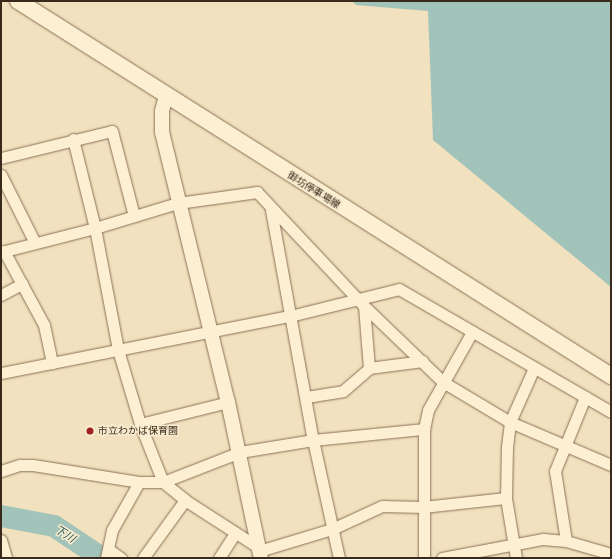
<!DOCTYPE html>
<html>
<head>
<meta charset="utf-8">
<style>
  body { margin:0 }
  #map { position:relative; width:612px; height:559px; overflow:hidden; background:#f1e1bf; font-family:"Libre Baskerville","Noto Sans JP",serif }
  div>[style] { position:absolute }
  .water>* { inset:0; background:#a2c3b9 }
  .river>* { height:22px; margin:-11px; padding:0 11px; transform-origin:11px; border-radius:11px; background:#a2c3b9 }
  .roads { filter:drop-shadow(0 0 1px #8c7155) drop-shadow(0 0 1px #8c7155) }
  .minor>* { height:11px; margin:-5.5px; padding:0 5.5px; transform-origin:5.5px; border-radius:5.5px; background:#fcefd2 }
  .tertiary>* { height:14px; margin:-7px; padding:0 7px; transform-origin:7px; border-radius:7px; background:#fcefd2 }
  .secondary>* { height:16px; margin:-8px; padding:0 8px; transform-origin:8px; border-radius:8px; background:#fcefd2 }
  .dots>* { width:11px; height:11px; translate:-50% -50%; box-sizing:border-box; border:2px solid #f8eccf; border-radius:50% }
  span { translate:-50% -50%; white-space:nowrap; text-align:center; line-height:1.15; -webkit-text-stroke:3px #f8eccf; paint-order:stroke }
  .street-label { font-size:10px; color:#3a2a1b }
  .poi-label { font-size:10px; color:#3a2a1b }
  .left { translate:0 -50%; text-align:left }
  .water-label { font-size:11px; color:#295b57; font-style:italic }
  .frame { position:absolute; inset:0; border:2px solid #3a2a1b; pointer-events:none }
</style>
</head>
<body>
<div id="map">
  <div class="water">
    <div style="clip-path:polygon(352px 1px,611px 1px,611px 287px,433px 140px,428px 11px,356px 5px)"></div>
  </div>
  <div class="river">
    <div style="left:1px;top:516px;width:54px;rotate:10.7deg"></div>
    <div style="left:54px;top:526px;width:58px;rotate:33.7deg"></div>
  </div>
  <div class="roads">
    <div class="minor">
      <div style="left:73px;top:139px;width:92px;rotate:76.1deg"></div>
      <div style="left:95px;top:228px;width:124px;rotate:79.3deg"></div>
      <div style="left:118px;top:350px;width:77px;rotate:73.4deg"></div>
      <div style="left:140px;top:424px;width:62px;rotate:68.4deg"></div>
      <div style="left:163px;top:482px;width:83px;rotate:-21.3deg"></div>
      <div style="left:240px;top:452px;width:74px;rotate:-9.3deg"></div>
      <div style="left:313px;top:440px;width:112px;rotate:-5.7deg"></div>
      <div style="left:1px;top:158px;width:114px;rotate:-13.7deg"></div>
      <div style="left:112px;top:131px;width:88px;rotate:75.5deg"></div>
      <div style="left:1px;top:175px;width:76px;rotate:63.4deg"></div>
      <div style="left:271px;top:210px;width:234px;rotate:79.7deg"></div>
      <div style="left:313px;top:440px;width:121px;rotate:77.6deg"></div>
      <div style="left:4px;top:251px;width:84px;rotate:61.6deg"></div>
      <div style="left:44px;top:325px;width:39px;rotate:78deg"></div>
      <div style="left:1px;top:252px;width:97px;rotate:-14.3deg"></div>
      <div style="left:95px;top:228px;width:87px;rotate:-16.8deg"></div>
      <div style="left:178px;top:203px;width:80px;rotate:-7.9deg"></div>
      <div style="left:257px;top:192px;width:156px;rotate:46.8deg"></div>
      <div style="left:364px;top:306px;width:110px;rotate:43.9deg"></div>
      <div style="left:443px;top:382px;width:78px;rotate:30.8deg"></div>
      <div style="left:510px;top:422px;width:110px;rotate:23.1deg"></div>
      <div style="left:1px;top:295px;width:24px;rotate:-28deg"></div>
      <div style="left:364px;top:306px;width:62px;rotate:85.4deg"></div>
      <div style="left:1px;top:373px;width:295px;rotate:-11.2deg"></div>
      <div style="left:290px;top:316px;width:112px;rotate:-13.9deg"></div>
      <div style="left:399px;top:289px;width:245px;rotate:30.1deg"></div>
      <div style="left:306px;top:397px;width:37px;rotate:-9deg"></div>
      <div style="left:343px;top:391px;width:35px;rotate:-41deg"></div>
      <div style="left:369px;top:368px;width:54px;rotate:-7.4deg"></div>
      <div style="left:140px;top:424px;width:91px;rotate:-14deg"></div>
      <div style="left:1px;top:471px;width:20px;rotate:-18deg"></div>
      <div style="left:20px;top:465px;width:13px"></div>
      <div style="left:33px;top:465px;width:107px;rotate:9.1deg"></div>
      <div style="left:139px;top:482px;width:24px"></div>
      <div style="left:163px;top:482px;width:28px;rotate:39deg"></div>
      <div style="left:185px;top:500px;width:87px;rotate:32.8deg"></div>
      <div style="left:1px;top:540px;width:19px;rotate:74deg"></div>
      <div style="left:566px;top:541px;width:71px;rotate:-98.9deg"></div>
      <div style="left:555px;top:471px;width:80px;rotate:-67.9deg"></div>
      <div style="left:108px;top:549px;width:16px;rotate:35deg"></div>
      <div style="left:259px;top:551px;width:76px;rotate:-16.8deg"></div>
      <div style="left:332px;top:529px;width:55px;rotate:-24.7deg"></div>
      <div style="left:382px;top:506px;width:41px;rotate:1.4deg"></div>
      <div style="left:423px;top:507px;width:83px;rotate:-6.2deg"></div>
      <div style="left:106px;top:558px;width:29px;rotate:-78deg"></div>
      <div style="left:112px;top:530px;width:55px;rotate:-60.6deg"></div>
      <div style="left:143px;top:558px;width:72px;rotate:-54.1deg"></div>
      <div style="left:219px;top:558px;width:30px;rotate:-57deg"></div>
      <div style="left:424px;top:558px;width:129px;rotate:-90deg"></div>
      <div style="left:424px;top:429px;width:19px;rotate:-78deg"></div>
      <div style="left:428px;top:410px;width:90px;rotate:-60.6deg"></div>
      <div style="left:442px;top:558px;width:103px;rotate:-10.7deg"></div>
      <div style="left:543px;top:539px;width:23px;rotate:5deg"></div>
      <div style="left:566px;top:541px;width:47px;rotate:16.1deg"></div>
      <div style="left:516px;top:558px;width:61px;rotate:-99.5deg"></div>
      <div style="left:506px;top:498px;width:51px;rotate:-88.9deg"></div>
      <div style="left:507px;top:447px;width:25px;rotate:-83deg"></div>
      <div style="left:510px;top:422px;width:59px;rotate:-66deg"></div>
    </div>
    <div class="tertiary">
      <div style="left:166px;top:96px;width:16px;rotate:105deg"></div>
      <div style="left:162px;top:111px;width:21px;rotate:90deg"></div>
      <div style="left:162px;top:132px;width:278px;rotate:76.3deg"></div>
      <div style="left:228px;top:402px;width:159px;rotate:78.1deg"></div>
    </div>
    <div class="secondary">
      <div style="left:18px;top:1px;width:702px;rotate:32.31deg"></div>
    </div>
  </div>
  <div class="dots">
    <div style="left:90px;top:431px;background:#a02023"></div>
  </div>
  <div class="street-label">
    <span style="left:314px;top:190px;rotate:32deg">御坊停車場線</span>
  </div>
  <div class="poi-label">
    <span class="left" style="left:98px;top:431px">市立わかば保育園</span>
  </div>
  <div class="water-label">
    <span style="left:65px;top:534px;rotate:32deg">下川</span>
  </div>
  <div class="frame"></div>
</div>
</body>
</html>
